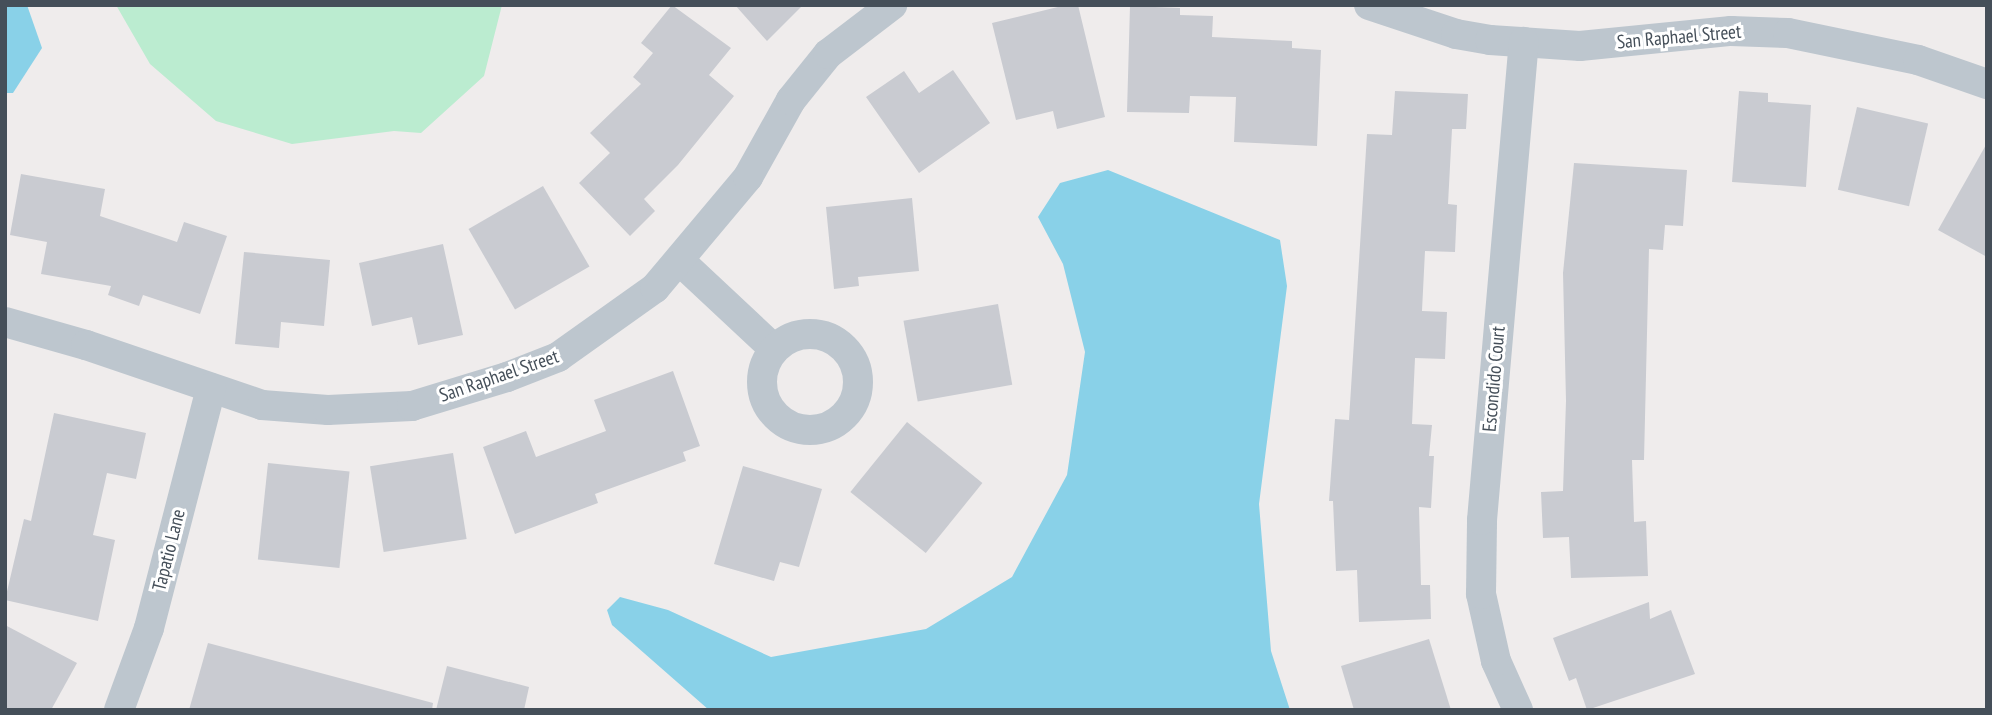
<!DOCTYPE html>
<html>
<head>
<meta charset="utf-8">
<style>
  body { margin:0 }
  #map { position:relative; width:1992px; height:715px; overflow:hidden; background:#efecec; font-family:"PT Sans Narrow",sans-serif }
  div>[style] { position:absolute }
  .green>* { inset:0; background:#bbecd0 }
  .water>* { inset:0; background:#89d1e8 }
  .building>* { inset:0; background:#c9cbd1; transform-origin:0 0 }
  .street>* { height:30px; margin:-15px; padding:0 15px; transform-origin:15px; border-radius:15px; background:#bdc6ce }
  .street>.ring { margin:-15px; padding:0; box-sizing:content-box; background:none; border:30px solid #bdc6ce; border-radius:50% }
  span { translate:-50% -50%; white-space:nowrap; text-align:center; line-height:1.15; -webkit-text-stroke:6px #fff; paint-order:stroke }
  .street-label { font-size:19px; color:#454f59 }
  .frame { position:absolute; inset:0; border:7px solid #454f59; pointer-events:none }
</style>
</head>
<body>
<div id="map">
  <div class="green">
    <div style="clip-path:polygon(116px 5px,502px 5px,484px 76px,421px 133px,394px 131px,292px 144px,216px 121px,150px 64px)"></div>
  </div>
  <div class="water">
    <div style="clip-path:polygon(5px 5px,27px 5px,42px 48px,13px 93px,5px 93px)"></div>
    <div style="clip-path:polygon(1108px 170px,1280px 240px,1287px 286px,1259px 504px,1271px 651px,1290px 710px,709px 710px,612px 625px,607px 610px,620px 597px,668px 610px,771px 657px,926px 629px,1012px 577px,1067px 475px,1085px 352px,1063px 264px,1038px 217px,1060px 183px)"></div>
  </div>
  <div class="building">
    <div style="clip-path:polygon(672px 5px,731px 48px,709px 75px,734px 96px,678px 165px,644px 199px,655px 211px,630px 236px,579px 183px,610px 153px,590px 133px,641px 84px,633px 77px,653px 53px,641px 43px)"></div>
    <div style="clip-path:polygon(735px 5px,803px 5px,767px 41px)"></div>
    <div style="clip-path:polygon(1066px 5px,1078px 5px,1105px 117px,1057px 129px,1053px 111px,1016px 120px,992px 23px)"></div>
    <div style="clip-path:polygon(1130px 6px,1180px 8px,1180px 15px,1213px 16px,1212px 37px,1292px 41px,1292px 48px,1321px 50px,1317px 146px,1234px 142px,1236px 97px,1190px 96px,1189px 113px,1127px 112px)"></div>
    <div style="clip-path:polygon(953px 70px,990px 123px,919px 173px,866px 97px,904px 71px,919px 93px)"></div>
    <div style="clip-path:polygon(1395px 91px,1468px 94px,1466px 129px,1452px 129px,1448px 204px,1457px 205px,1455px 252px,1425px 251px,1422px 311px,1447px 312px,1445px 359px,1415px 358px,1412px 424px,1432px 425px,1429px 456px,1434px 456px,1431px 508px,1419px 507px,1421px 585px,1430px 585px,1431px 619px,1359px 622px,1357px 570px,1336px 571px,1333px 501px,1329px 501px,1335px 419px,1349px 420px,1367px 134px,1392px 135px)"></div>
    <div style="clip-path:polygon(1739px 91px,1768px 93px,1768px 102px,1811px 105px,1806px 187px,1732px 182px)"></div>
    <div style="left:1857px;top:107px;width:73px;height:85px;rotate:13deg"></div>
    <div style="clip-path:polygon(1987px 143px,1987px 257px,1938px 230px)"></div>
    <div style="clip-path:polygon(1574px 163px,1687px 170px,1683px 226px,1665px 225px,1663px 250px,1649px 249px,1644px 460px,1632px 460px,1634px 522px,1646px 521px,1648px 576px,1571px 578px,1569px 537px,1543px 538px,1541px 492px,1563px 491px,1566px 401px,1563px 273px)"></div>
    <div style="clip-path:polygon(21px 174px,105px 189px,100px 216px,177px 242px,184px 222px,227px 236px,200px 314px,143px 295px,139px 306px,108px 295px,111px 286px,41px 274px,47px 242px,10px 235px)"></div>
    <div style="left:543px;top:186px;width:93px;height:86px;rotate:60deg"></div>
    <div style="clip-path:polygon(912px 198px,919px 271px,858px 277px,859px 286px,834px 289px,826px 207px)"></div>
    <div style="clip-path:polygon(443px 244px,463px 335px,418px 345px,412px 317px,372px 326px,359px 263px)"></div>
    <div style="clip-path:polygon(244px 252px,330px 260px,324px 326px,281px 322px,279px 348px,235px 344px)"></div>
    <div style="left:998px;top:304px;width:82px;height:96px;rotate:80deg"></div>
    <div style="clip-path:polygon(673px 371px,700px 446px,683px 452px,686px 461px,595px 494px,598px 503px,515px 534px,483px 447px,526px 431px,536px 457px,606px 431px,594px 400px)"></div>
    <div style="clip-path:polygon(54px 413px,146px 433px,136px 479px,107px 473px,93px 535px,115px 540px,98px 621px,5px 600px,24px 519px,31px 521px)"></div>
    <div style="left:907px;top:422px;width:97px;height:90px;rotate:39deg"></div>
    <div style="left:453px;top:453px;width:87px;height:84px;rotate:81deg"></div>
    <div style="left:268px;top:463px;width:82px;height:97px;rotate:6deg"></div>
    <div style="clip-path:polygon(743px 466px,822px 489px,799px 567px,780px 562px,774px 581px,714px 564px)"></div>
    <div style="clip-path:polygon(1649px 602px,1650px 619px,1671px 610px,1695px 674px,1587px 710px,1576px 678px,1569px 681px,1553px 638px)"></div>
    <div style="clip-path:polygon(5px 625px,77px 663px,51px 710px,5px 710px)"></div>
    <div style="clip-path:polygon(1429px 639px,1451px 710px,1354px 710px,1341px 666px)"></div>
    <div style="clip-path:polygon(208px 643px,433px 703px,432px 710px,189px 710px)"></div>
    <div style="clip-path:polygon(447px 666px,529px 687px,524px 710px,436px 710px)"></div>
  </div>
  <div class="street">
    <div style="left:1369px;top:5px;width:92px;rotate:18.4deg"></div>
    <div style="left:1456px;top:34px;width:35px;rotate:10deg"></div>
    <div style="left:1490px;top:40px;width:90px;rotate:3.8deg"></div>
    <div style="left:1580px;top:46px;width:152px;rotate:-5.7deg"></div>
    <div style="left:1731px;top:31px;width:57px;rotate:2deg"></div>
    <div style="left:1788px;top:33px;width:133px;rotate:11.7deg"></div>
    <div style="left:1918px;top:60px;width:73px;rotate:19.2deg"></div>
    <div style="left:680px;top:261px;width:129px;rotate:43.1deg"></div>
    <div style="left:5px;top:322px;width:84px;rotate:15.9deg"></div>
    <div style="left:86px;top:345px;width:186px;rotate:18.8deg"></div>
    <div style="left:262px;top:405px;width:66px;rotate:4.3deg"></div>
    <div style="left:328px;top:410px;width:84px;rotate:-2.7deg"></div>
    <div style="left:412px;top:406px;width:99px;rotate:-17deg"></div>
    <div style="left:507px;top:377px;width:55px;rotate:-21.4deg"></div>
    <div style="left:558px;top:357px;width:119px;rotate:-35.4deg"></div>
    <div style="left:655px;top:288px;width:145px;rotate:-50deg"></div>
    <div style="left:748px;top:177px;width:88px;rotate:-60.8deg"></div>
    <div style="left:791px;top:100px;width:59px;rotate:-51.2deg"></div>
    <div style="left:828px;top:54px;width:81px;rotate:-37.4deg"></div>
    <div class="ring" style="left:762px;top:334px;width:66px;height:66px"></div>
    <div style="left:119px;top:710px;width:87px;rotate:-69.9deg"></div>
    <div style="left:149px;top:628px;width:248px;rotate:-75.5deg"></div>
    <div style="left:1518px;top:710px;width:54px;rotate:-114.2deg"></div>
    <div style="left:1496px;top:661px;width:69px;rotate:-102.6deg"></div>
    <div style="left:1481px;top:594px;width:74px;rotate:-89.2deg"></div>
    <div style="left:1482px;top:520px;width:480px;rotate:-85deg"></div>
  </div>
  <div class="street-label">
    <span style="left:1679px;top:37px;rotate:-5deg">San Raphael Street</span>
    <span style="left:499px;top:376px;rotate:-19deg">San Raphael Street</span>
    <span style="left:1494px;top:379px;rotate:-85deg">Escondido Court</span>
    <span style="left:169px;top:550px;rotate:-76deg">Tapatio Lane</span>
  </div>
  <div class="frame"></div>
</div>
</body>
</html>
